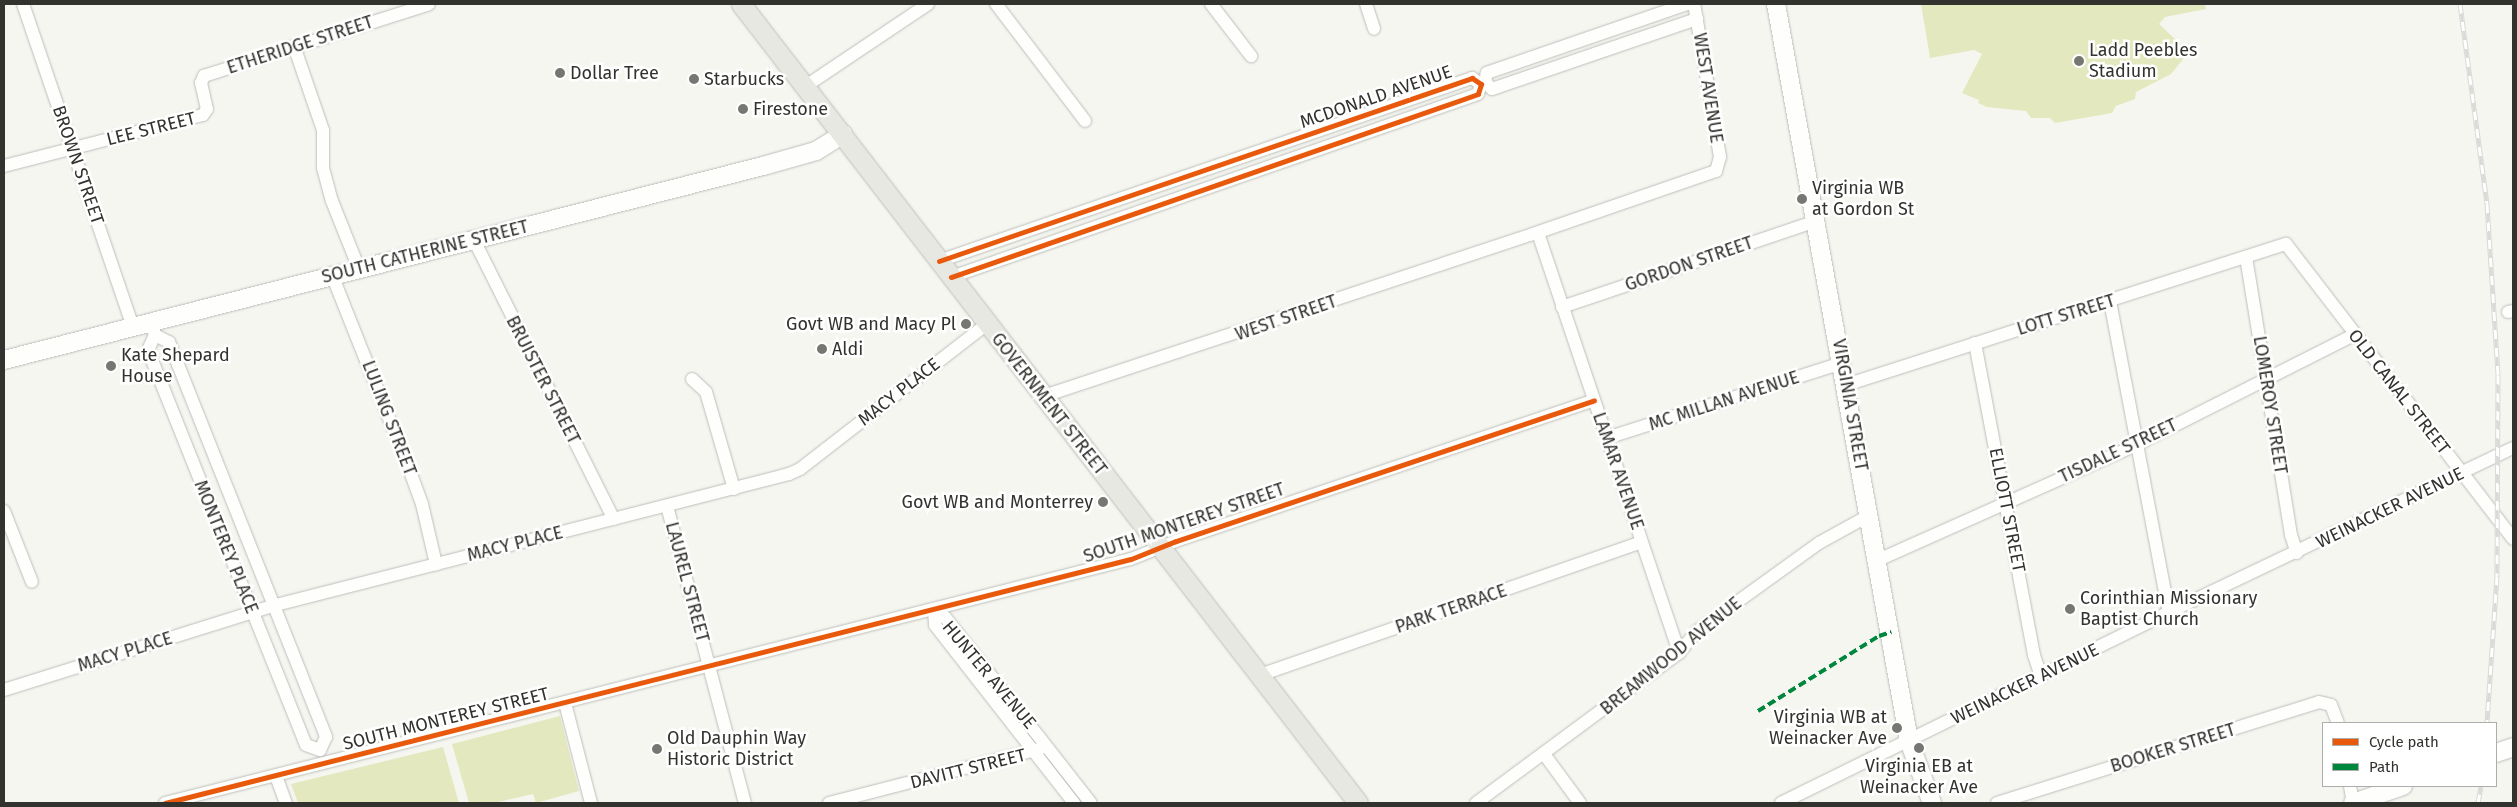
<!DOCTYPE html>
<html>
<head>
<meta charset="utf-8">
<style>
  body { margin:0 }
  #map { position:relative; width:2517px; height:807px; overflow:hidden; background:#f5f6f0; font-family:"Fira Sans",sans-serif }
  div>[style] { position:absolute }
  .green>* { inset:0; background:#e4e8be }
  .roads { filter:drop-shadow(0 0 1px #bdbeba) drop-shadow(0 0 1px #bdbeba) }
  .street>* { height:12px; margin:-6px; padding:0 6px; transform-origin:6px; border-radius:6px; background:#fefefd }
  .secondary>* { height:18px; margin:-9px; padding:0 9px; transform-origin:9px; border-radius:9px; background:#fefefd }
  .primary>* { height:19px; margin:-9.5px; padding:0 9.5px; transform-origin:9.5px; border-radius:9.5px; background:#e7e8e1 }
  .rail>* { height:5px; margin-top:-2.5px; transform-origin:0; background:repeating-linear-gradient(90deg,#fff 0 9px,#dadad8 0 18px); box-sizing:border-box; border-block:1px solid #dadad8 }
  .quiet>* { height:4px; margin-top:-2px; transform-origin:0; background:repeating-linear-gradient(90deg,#00873e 0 8px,transparent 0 12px) }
  .cycleway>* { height:5px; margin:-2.5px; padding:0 2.5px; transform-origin:2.5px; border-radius:2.5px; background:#e8590c }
  .dots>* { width:14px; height:14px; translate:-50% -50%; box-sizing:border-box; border:2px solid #fff; border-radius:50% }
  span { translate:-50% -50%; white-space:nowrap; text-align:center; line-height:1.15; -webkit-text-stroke:5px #fff; paint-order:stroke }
  .street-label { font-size:18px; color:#32322e }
  .poi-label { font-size:18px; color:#32322e }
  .left { translate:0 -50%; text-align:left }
  .right { translate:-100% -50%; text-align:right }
  .frame { position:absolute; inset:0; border:5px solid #32322e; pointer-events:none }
  .legend { position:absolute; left:2322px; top:722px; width:175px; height:65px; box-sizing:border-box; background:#fff; border:1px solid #adadab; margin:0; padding:6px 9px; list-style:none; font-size:15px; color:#32322e }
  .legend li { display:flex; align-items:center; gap:10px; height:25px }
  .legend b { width:25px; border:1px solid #adadab }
</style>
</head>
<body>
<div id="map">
  <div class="green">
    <div style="clip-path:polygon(1921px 4px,2205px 4px,2206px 9px,2165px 17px,2159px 24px,2189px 52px,2171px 74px,2136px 92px,2135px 99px,2116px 106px,2112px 113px,2055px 123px,2050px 118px,2031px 118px,2026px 111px,1987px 107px,1978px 103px,1979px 100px,1962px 93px,1982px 54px,1974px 50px,1930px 58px)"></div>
    <div style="clip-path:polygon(560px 716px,579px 791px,536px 803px,533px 794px,494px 803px,469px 803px,452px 744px)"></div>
    <div style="clip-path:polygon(443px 747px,459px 803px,298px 803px,291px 784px)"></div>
  </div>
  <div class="roads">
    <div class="street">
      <div style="left:23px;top:4px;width:341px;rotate:71.2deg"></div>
      <div style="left:996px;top:4px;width:147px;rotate:52.7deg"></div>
      <div style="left:1211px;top:4px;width:66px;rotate:52.4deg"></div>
      <div style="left:1366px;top:4px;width:26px;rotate:72deg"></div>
      <div style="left:1687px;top:4px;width:212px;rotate:161deg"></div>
      <div style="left:1487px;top:73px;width:9px;rotate:103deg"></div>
      <div style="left:1485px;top:82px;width:10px;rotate:45deg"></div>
      <div style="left:1492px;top:89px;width:217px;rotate:-18.9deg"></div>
      <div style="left:294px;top:46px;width:89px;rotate:71deg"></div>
      <div style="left:323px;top:130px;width:38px;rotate:90deg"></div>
      <div style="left:323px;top:168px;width:34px;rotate:75deg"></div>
      <div style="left:332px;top:201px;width:73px;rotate:68.3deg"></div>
      <div style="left:806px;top:86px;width:147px;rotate:-33.9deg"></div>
      <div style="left:4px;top:166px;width:205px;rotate:-14.4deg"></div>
      <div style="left:203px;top:115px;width:7px;rotate:-56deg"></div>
      <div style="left:207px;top:109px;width:27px;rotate:-103deg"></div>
      <div style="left:201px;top:83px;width:8px;rotate:-67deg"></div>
      <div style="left:204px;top:76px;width:236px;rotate:-17.7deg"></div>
      <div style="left:1538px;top:233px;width:443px;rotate:71.4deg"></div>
      <div style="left:1530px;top:235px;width:197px;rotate:-19deg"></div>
      <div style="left:1716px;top:171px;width:15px;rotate:-74deg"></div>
      <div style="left:1720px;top:157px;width:155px;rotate:-99.6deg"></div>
      <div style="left:474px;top:240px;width:312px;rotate:63.4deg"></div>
      <div style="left:2246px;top:257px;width:282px;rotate:80.8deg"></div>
      <div style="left:2291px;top:535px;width:19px;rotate:72deg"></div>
      <div style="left:939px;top:261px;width:564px;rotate:-18.95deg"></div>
      <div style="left:1472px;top:78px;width:11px;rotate:34deg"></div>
      <div style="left:1481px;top:84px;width:10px;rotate:107deg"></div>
      <div style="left:1478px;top:94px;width:558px;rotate:160.85deg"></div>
      <div style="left:332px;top:275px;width:202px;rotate:68.3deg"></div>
      <div style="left:407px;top:463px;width:44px;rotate:69.9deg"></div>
      <div style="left:422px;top:504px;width:62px;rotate:76.9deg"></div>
      <div style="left:2110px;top:301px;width:317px;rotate:79.3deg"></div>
      <div style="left:1562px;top:307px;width:268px;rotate:-18.7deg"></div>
      <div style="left:2508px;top:312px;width:5px;rotate:-11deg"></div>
      <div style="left:151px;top:322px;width:14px;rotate:73deg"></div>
      <div style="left:155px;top:335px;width:17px;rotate:115deg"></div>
      <div style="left:148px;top:350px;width:425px;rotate:68.2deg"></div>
      <div style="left:306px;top:745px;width:15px;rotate:20deg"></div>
      <div style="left:155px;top:335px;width:16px;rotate:27deg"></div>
      <div style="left:169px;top:342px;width:425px;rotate:68.3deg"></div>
      <div style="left:326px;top:737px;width:14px;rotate:115deg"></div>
      <div style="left:1975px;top:343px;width:318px;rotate:79.3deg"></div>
      <div style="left:2034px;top:655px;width:23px;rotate:72deg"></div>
      <div style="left:692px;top:379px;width:19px;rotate:43deg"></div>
      <div style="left:706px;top:392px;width:101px;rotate:73.9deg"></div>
      <div style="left:1846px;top:385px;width:462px;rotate:-17.8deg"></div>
      <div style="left:2286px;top:244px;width:372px;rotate:52.4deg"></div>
      <div style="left:1044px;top:396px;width:509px;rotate:-18.33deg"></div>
      <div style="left:1607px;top:438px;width:247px;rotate:-17.7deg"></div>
      <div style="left:667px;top:506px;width:307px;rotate:75.3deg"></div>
      <div style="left:4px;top:511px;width:76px;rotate:68.5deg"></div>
      <div style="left:1878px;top:560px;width:285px;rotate:-24deg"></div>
      <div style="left:2138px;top:444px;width:242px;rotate:-26.8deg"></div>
      <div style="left:934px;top:610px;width:15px;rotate:86deg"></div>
      <div style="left:935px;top:625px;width:226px;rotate:52deg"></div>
      <div style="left:936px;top:616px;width:9px;rotate:6deg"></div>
      <div style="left:945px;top:617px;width:236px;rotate:51.9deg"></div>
      <div style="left:1260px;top:675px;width:404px;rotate:-19.2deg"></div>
      <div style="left:4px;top:690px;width:281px;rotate:-17.4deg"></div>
      <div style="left:272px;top:606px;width:534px;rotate:-14.32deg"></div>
      <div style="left:789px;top:474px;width:12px;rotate:-24deg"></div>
      <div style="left:800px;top:469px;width:237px;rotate:-37.8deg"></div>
      <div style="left:565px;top:703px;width:103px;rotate:75.4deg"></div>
      <div style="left:1544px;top:754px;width:61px;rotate:53.7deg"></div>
      <div style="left:276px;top:776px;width:29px;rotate:70deg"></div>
      <div style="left:2350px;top:786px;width:17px;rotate:80deg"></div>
      <div style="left:165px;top:803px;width:996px;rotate:-14.18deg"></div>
      <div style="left:1131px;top:559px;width:48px;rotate:-21.8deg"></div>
      <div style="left:1176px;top:541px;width:441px;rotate:-18.6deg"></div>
      <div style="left:829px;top:803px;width:218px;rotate:-14.4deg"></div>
      <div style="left:1476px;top:803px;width:252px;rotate:-36.5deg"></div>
      <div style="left:1679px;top:653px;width:28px;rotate:-51deg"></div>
      <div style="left:1697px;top:631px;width:150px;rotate:-35.8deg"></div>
      <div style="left:1819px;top:543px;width:58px;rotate:-28.8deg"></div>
      <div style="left:1781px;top:803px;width:432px;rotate:-26.2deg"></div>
      <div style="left:2169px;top:612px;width:381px;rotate:-25.5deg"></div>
      <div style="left:1997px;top:803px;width:337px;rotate:-17.4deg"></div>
      <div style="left:2319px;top:702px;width:12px;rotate:14deg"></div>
      <div style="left:2331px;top:705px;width:19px;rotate:69deg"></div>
    </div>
    <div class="secondary">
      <div style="left:1776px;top:4px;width:749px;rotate:79.77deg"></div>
      <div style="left:1909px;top:741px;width:66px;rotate:69.6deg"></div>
      <div style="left:4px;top:360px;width:783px;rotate:-14.34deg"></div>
      <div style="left:763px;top:166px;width:55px;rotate:-15.8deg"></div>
      <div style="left:816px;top:151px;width:32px;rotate:-32deg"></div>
      <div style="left:2496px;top:753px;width:18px;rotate:-19deg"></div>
      <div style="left:2353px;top:803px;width:53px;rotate:-18.8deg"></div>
    </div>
    <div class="primary">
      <div style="left:741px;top:4px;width:1009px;rotate:52.32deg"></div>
    </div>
  </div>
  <div class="rail">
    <div style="left:2460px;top:4px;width:202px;rotate:82.3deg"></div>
    <div style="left:2487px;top:204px;width:171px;rotate:86.3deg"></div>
    <div style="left:2498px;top:375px;width:201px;rotate:90.3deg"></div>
    <div style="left:2497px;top:576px;width:147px;rotate:93.9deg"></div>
    <div style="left:2478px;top:803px;width:17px;rotate:-80deg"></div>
  </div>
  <div class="quiet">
    <div style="left:1758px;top:711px;width:142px;rotate:-31.8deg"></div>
    <div style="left:1879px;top:636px;width:13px;rotate:-18deg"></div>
  </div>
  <div class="cycleway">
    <div style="left:939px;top:261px;width:564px;rotate:-18.95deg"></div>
    <div style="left:1472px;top:78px;width:11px;rotate:34deg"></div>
    <div style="left:1481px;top:84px;width:10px;rotate:107deg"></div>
    <div style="left:1478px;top:94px;width:558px;rotate:160.85deg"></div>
    <div style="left:165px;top:803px;width:996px;rotate:-14.18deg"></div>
    <div style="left:1131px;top:559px;width:48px;rotate:-21.8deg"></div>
    <div style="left:1176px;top:541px;width:441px;rotate:-18.6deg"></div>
  </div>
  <div class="dots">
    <div style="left:2079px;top:61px;background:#767772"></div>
    <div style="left:560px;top:73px;background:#767772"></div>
    <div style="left:694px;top:79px;background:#767772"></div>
    <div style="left:743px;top:109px;background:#767772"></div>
    <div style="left:1802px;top:199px;background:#767772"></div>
    <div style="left:966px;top:324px;background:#767772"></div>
    <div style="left:822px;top:349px;background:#767772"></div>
    <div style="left:111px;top:366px;background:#767772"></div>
    <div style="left:1103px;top:502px;background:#767772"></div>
    <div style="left:2070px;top:609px;background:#767772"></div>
    <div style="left:1897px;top:728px;background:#767772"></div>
    <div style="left:1919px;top:748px;background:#767772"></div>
    <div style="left:657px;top:749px;background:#767772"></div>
  </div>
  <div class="street-label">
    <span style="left:300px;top:45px;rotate:-18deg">ETHERIDGE STREET</span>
    <span style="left:1708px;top:88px;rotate:81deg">WEST AVENUE</span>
    <span style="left:1376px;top:97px;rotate:-19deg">MCDONALD AVENUE</span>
    <span style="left:151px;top:129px;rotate:-14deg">LEE STREET</span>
    <span style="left:78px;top:165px;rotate:71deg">BROWN STREET</span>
    <span style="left:425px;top:252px;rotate:-14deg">SOUTH CATHERINE STREET</span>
    <span style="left:1689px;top:264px;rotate:-19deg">GORDON STREET</span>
    <span style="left:2066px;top:315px;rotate:-17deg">LOTT STREET</span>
    <span style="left:1286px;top:318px;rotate:-19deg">WEST STREET</span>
    <span style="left:543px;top:380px;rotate:63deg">BRUISTER STREET</span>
    <span style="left:899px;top:392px;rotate:-38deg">MACY PLACE</span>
    <span style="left:2399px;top:392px;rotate:52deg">OLD CANAL STREET</span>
    <span style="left:1724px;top:401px;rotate:-18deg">MC MILLAN AVENUE</span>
    <span style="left:1049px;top:404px;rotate:52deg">GOVERNMENT STREET</span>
    <span style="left:1850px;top:405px;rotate:80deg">VIRGINIA STREET</span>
    <span style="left:2270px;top:405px;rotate:81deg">LOMEROY STREET</span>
    <span style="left:389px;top:418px;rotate:69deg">LULING STREET</span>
    <span style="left:2118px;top:451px;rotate:-25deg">TISDALE STREET</span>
    <span style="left:1618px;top:471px;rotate:71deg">LAMAR AVENUE</span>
    <span style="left:2390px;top:508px;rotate:-26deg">WEINACKER AVENUE</span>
    <span style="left:2007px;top:510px;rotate:79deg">ELLIOTT STREET</span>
    <span style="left:1184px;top:523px;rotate:-19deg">SOUTH MONTEREY STREET</span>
    <span style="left:515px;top:544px;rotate:-14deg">MACY PLACE</span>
    <span style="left:226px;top:547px;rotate:68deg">MONTEREY PLACE</span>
    <span style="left:687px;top:582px;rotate:75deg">LAUREL STREET</span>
    <span style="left:1451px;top:609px;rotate:-19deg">PARK TERRACE</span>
    <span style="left:125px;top:652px;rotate:-17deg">MACY PLACE</span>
    <span style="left:1671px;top:656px;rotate:-39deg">BREAMWOOD AVENUE</span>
    <span style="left:989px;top:675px;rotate:50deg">HUNTER AVENUE</span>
    <span style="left:2025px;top:684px;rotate:-26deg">WEINACKER AVENUE</span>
    <span style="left:446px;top:719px;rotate:-14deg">SOUTH MONTEREY STREET</span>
    <span style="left:2173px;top:748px;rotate:-17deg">BOOKER STREET</span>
    <span style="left:968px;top:769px;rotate:-14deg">DAVITT STREET</span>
  </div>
  <div class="poi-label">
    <span class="left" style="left:2089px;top:61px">Ladd Peebles<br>Stadium</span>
    <span class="left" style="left:570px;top:73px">Dollar Tree</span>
    <span class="left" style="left:704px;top:79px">Starbucks</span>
    <span class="left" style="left:753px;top:109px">Firestone</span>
    <span class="left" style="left:1812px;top:199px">Virginia WB<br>at Gordon St</span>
    <span class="right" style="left:956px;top:324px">Govt WB and Macy Pl</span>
    <span class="left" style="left:832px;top:349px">Aldi</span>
    <span class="left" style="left:121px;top:366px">Kate Shepard<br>House</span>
    <span class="right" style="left:1093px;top:502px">Govt WB and Monterrey</span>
    <span class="left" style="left:2080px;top:609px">Corinthian Missionary<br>Baptist Church</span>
    <span class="right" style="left:1887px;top:728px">Virginia WB at<br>Weinacker Ave</span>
    <span class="left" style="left:667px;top:749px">Old Dauphin Way<br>Historic District</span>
    <span style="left:1919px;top:777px">Virginia EB at<br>Weinacker Ave</span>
  </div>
  <div class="frame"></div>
  <ul class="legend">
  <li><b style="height:6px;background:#e8590c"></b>Cycle path</li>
  <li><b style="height:6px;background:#00873e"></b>Path</li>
  </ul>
</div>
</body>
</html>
